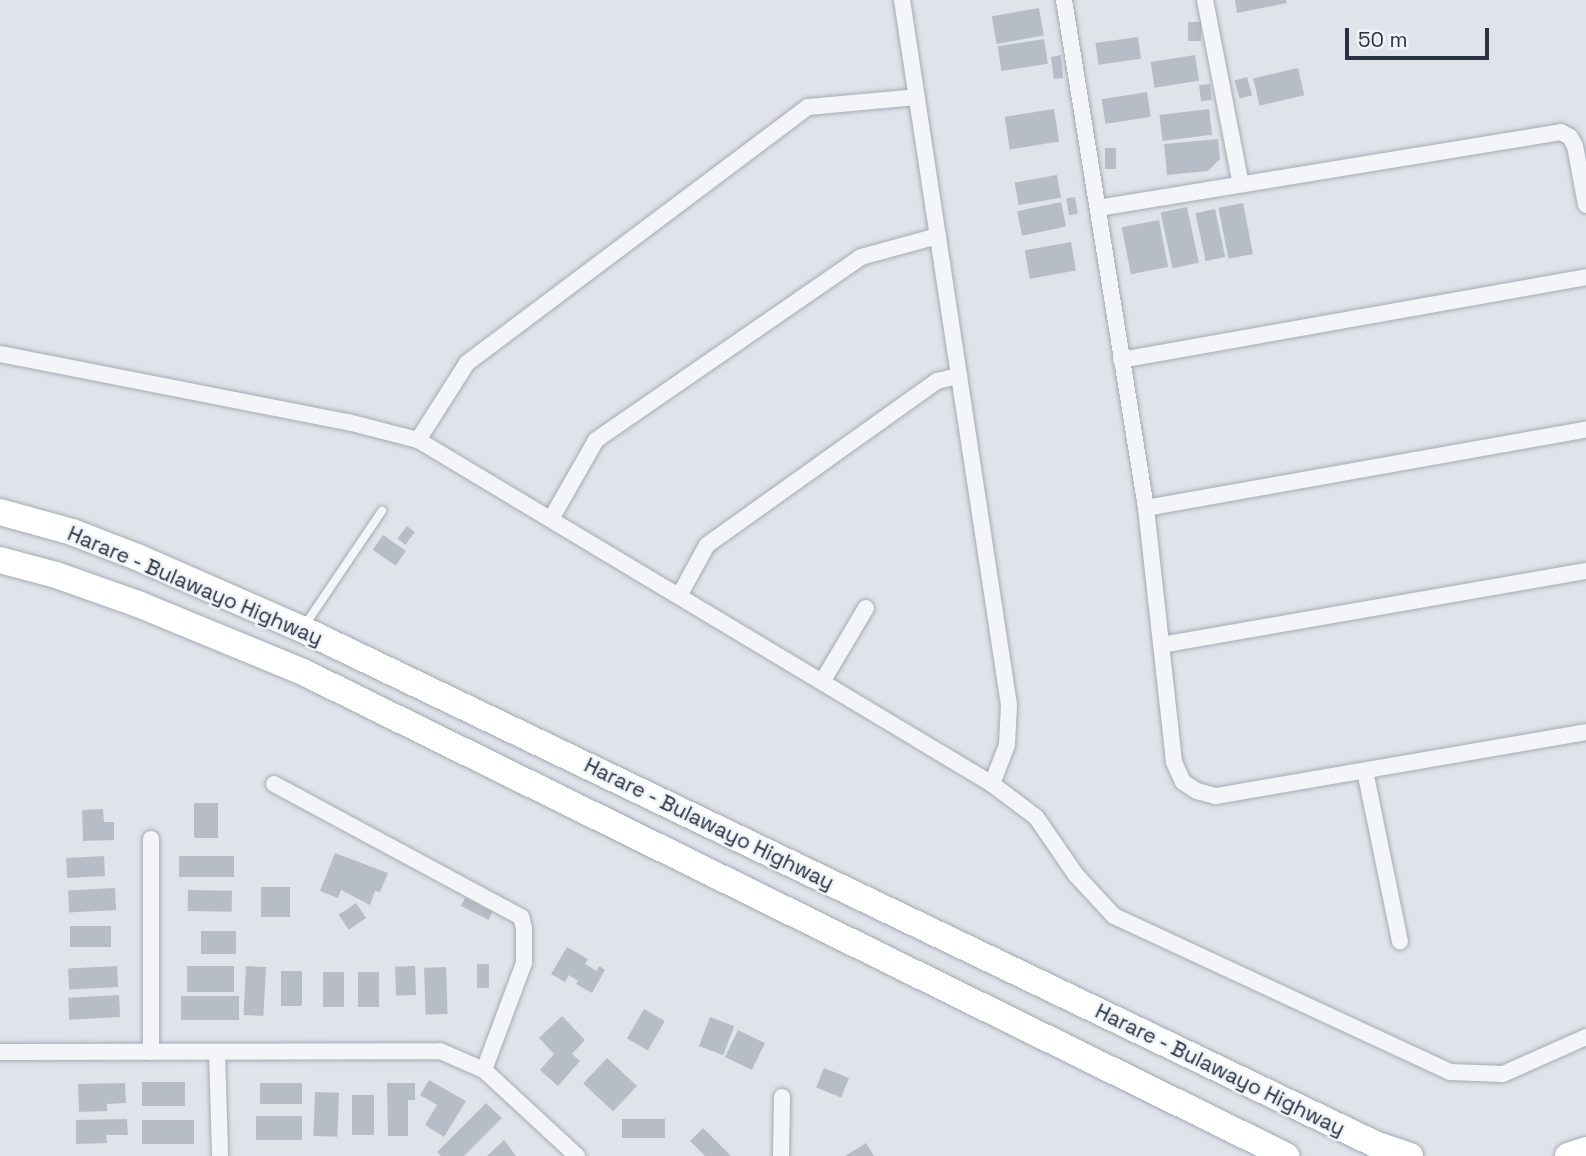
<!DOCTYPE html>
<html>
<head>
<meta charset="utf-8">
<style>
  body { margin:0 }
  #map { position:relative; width:1586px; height:1156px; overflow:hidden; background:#e0e4ea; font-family:"Space Grotesk",sans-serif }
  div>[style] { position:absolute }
  .building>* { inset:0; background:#b7bdc7; transform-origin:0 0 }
  .roads { filter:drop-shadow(0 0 2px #a5abb4) drop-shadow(0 0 2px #a5abb4) }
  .service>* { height:8px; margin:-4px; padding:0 4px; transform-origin:4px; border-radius:4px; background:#f3f5f8 }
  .minor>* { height:16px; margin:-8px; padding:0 8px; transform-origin:8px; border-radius:8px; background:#f3f5f8 }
  .trunk>* { height:26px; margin:-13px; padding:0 13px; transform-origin:13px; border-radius:13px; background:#fff }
  span { translate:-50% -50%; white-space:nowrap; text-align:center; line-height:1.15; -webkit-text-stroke:5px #f0f3f7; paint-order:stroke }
  .street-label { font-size:21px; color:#283242 }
  .scale { position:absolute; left:1345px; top:28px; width:144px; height:32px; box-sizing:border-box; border:4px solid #283242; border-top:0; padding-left:9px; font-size:21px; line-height:24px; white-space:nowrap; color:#283242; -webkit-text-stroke:5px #f0f3f7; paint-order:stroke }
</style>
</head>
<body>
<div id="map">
  <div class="building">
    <div style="clip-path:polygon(1235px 0,1286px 0,1287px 3px,1237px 13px)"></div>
    <div style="left:1039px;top:8px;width:28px;height:48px;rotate:80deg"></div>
    <div style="left:1188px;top:22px;width:13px;height:19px"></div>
    <div style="left:1138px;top:37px;width:22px;height:43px;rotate:82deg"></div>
    <div style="left:1044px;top:39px;width:25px;height:47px;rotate:81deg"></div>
    <div style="clip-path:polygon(1061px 55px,1063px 78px,1054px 79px,1051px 57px)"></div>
    <div style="left:1195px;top:55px;width:26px;height:45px;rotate:81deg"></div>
    <div style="left:1298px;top:68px;width:28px;height:46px;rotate:77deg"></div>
    <div style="left:1247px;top:77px;width:19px;height:13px;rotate:74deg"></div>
    <div style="left:1210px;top:84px;width:16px;height:11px;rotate:83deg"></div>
    <div style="left:1147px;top:92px;width:25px;height:46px;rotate:81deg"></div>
    <div style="left:1054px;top:109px;width:33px;height:50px;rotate:81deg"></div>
    <div style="left:1209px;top:109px;width:26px;height:50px;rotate:83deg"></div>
    <div style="clip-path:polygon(1218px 139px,1220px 159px,1208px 171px,1167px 175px,1164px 144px)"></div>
    <div style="left:1105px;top:148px;width:11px;height:21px"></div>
    <div style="left:1057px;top:175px;width:23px;height:43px;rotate:80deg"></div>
    <div style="left:1075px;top:197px;width:17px;height:9px;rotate:80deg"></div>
    <div style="left:1061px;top:202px;width:25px;height:45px;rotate:78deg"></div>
    <div style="left:1243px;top:203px;width:52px;height:25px;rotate:79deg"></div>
    <div style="left:1187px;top:207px;width:57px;height:27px;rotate:78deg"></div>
    <div style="left:1215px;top:209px;width:49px;height:20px;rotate:78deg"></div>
    <div style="left:1159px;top:220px;width:48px;height:38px;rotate:79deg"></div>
    <div style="left:1071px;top:242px;width:29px;height:47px;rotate:80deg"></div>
    <div style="left:407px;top:526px;width:10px;height:16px;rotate:37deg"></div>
    <div style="left:383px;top:535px;width:28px;height:18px;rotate:35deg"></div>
    <div style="left:194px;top:803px;width:24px;height:35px"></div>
    <div style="clip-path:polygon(103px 809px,104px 822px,114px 822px,114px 840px,83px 841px,82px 810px)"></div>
    <div style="clip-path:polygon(335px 853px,388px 873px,380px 892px,375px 891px,370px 905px,341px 890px,338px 898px,320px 891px)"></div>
    <div style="left:104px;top:856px;width:20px;height:38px;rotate:87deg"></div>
    <div style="left:179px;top:856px;width:55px;height:21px"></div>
    <div style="left:261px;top:887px;width:29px;height:30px"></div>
    <div style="left:115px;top:888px;width:22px;height:47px;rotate:87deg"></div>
    <div style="left:188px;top:890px;width:44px;height:21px;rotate:1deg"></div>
    <div style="left:465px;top:898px;width:31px;height:9px;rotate:27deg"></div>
    <div style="left:356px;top:903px;width:18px;height:21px;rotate:56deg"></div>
    <div style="left:70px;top:926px;width:41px;height:21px"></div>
    <div style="left:236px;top:931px;width:23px;height:35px;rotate:90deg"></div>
    <div style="clip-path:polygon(567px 947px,588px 959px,585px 964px,597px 971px,599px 966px,605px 970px,592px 993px,576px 984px,578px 981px,569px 975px,565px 982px,551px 974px)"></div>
    <div style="left:477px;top:964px;width:12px;height:24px"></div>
    <div style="left:117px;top:966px;width:21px;height:49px;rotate:87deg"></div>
    <div style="left:187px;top:966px;width:47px;height:26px"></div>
    <div style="left:246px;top:966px;width:20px;height:49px;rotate:3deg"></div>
    <div style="left:415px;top:966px;width:29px;height:20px;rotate:88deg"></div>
    <div style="left:446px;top:967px;width:47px;height:22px;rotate:88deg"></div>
    <div style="left:281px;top:971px;width:21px;height:35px"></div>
    <div style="left:323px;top:972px;width:21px;height:35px"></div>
    <div style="left:358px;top:972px;width:21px;height:35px"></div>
    <div style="left:119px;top:995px;width:22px;height:51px;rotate:87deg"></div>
    <div style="left:181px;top:996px;width:58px;height:24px"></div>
    <div style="left:644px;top:1009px;width:24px;height:34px;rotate:30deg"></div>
    <div style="clip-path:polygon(562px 1016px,585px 1040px,572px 1054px,580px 1061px,558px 1086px,540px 1070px,554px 1054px,539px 1038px)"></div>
    <div style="left:710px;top:1017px;width:26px;height:31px;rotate:21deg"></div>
    <div style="left:738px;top:1030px;width:30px;height:30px;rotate:26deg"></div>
    <div style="left:607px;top:1058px;width:41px;height:35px;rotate:43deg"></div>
    <div style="left:824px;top:1068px;width:27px;height:21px;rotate:22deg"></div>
    <div style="clip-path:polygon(429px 1080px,466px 1101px,444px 1137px,425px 1125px,437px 1105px,420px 1095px)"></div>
    <div style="left:185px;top:1082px;width:24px;height:43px;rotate:90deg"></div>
    <div style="clip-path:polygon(125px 1083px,126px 1103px,107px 1104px,107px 1111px,79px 1112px,78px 1084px)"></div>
    <div style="left:260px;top:1083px;width:42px;height:21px"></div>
    <div style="clip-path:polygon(387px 1083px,415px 1083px,415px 1100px,408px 1100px,408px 1136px,388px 1136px)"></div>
    <div style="left:315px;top:1092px;width:24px;height:44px;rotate:2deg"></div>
    <div style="left:374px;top:1095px;width:40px;height:22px;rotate:90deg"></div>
    <div style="clip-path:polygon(486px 1103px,502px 1118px,464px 1156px,441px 1156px,437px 1152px)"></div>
    <div style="left:302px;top:1116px;width:24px;height:46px;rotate:90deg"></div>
    <div style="clip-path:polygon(127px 1119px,128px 1135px,106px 1135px,107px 1143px,76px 1144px,76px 1120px)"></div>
    <div style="left:665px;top:1119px;width:19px;height:43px;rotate:90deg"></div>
    <div style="left:142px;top:1120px;width:52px;height:24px"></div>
    <div style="clip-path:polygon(703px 1128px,731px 1156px,705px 1156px,690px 1141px)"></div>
    <div style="clip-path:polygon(504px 1140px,516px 1156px,487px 1156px)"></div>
    <div style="clip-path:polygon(866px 1143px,874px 1156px,845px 1156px)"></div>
  </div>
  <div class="roads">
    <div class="service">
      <div style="left:305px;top:625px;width:138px;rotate:-56deg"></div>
    </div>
    <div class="minor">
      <div style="left:902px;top:0;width:713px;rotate:81.37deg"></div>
      <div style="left:1009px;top:705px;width:40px;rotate:92.9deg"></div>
      <div style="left:1007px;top:745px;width:42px;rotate:111deg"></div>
      <div style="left:1064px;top:0;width:515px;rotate:80.83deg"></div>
      <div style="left:1146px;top:508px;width:256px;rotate:83.7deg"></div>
      <div style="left:1174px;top:762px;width:22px;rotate:66deg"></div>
      <div style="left:1183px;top:782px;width:17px;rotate:33deg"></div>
      <div style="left:1197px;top:791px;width:20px;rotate:15deg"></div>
      <div style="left:1216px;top:796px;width:375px;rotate:-9.8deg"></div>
      <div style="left:1205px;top:0;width:188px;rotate:79deg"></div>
      <div style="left:1098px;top:208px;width:469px;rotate:-9.3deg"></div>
      <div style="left:1561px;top:132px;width:10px;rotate:29deg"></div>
      <div style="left:1570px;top:137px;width:10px;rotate:61deg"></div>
      <div style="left:1575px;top:146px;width:60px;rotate:79.4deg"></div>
      <div style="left:0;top:354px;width:355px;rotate:11.1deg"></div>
      <div style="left:348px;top:422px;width:72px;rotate:14.4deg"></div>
      <div style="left:418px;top:440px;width:669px;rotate:30.93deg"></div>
      <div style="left:992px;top:784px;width:55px;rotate:36.9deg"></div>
      <div style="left:1036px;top:817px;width:70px;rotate:55.4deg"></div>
      <div style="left:1076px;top:875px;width:56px;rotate:47.2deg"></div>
      <div style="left:1114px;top:916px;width:370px;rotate:24.9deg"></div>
      <div style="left:1450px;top:1072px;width:53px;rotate:2.2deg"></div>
      <div style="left:1503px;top:1074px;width:91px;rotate:-24deg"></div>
      <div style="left:1121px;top:360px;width:472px;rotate:-10.1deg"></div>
      <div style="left:418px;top:440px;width:91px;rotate:-57.5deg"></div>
      <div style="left:467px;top:363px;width:426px;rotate:-36.9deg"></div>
      <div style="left:808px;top:107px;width:109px;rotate:-5.2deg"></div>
      <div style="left:1146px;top:508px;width:447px;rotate:-10.1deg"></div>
      <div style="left:551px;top:519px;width:91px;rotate:-60.3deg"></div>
      <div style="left:596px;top:440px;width:322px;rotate:-34.6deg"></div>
      <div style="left:861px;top:257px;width:80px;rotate:-15.3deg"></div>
      <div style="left:679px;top:596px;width:58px;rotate:-61.2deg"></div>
      <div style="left:707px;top:545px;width:282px;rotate:-35.5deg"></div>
      <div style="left:937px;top:381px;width:23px;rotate:-13deg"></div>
      <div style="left:1161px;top:645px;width:431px;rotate:-9.9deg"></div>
      <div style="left:822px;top:682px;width:86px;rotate:-59.3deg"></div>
      <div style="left:1365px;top:771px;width:174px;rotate:78.4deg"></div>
      <div style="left:274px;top:784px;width:281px;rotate:28.3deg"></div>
      <div style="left:521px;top:917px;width:11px;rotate:75deg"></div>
      <div style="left:524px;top:928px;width:35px;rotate:90deg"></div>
      <div style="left:524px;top:963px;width:114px;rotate:110.5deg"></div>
      <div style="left:151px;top:839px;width:213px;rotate:90deg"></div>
      <div style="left:0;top:1052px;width:440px;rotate:-0.1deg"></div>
      <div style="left:440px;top:1051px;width:48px;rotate:23.4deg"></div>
      <div style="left:484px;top:1070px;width:127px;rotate:42.8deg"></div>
      <div style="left:217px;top:1052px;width:104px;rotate:88.3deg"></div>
      <div style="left:781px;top:1156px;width:59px;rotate:-89deg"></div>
    </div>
    <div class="trunk">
      <div style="left:0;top:512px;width:75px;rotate:15.5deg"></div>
      <div style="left:72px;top:532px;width:70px;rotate:21deg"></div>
      <div style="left:137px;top:557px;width:180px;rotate:23.6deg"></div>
      <div style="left:302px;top:629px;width:1190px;rotate:25.64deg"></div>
      <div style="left:1375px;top:1144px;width:37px;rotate:19deg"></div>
      <div style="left:0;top:560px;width:58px;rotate:15deg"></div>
      <div style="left:56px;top:575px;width:87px;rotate:19.5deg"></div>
      <div style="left:138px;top:604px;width:178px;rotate:22.4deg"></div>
      <div style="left:303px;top:672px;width:1096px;rotate:26.21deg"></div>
      <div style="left:1568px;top:1156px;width:19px;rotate:-18deg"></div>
    </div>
  </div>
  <div class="street-label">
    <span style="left:195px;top:586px;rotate:23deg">Harare - Bulawayo Highway</span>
    <span style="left:709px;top:824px;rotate:26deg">Harare - Bulawayo Highway</span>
    <span style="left:1220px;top:1070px;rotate:26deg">Harare - Bulawayo Highway</span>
  </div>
  <div class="scale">50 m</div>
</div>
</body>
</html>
